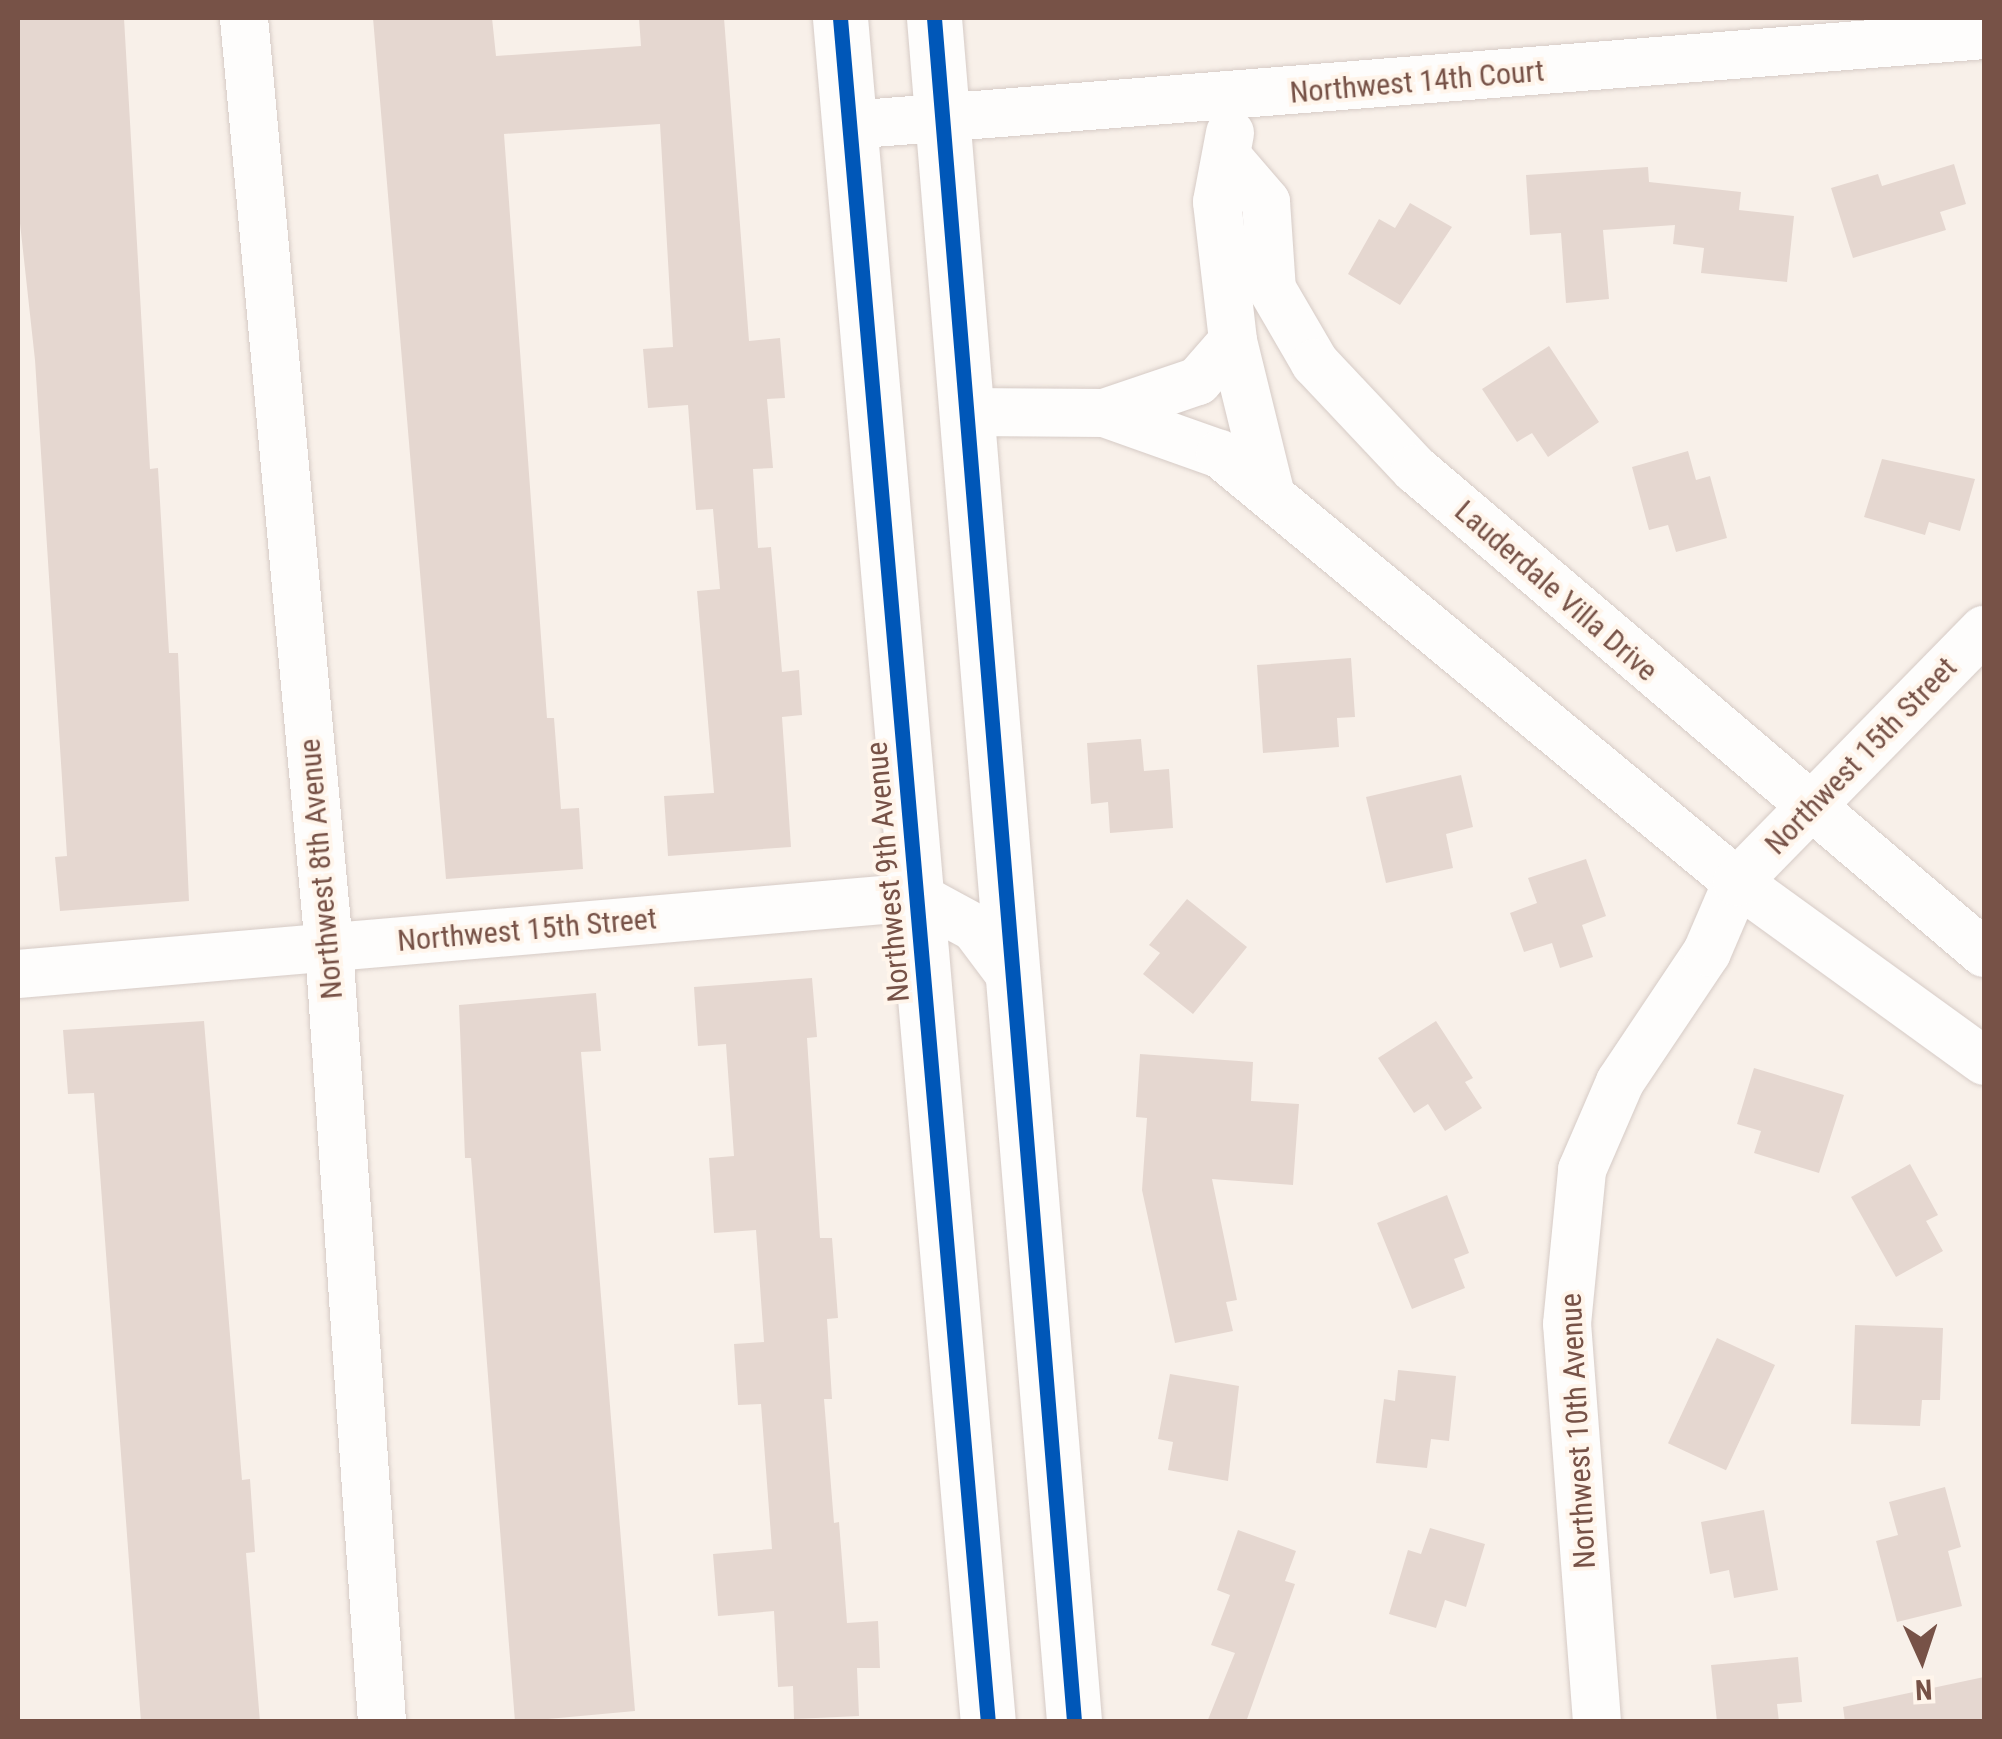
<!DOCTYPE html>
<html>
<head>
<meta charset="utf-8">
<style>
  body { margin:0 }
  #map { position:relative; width:2002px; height:1739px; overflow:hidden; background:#f8f0e9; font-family:"Roboto Condensed",sans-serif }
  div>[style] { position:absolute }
  .building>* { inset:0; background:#e5d7d0; transform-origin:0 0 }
  .roads { filter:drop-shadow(0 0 2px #d6cbc6) drop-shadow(0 0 2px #d6cbc6) }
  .minor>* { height:48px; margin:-24px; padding:0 24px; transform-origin:24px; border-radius:24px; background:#fefdfc }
  .secondary>* { height:55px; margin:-27.5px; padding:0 27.5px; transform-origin:27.5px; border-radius:27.5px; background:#fefdfc }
  .cycleway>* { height:15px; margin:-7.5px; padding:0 7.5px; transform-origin:7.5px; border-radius:7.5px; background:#0057b8 }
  span { translate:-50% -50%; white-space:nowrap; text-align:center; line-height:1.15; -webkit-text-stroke:8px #fff5eb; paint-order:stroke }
  .street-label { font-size:30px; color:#775247 }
  .frame { position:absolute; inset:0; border:20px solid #775247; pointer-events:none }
  .north { position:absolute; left:1872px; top:1609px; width:100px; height:100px; -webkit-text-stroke:8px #fff5eb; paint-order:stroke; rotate:177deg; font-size:28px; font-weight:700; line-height:40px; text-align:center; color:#775247 }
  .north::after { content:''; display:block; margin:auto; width:35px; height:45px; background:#775247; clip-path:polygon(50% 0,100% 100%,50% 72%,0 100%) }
</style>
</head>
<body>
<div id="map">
  <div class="building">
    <div style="clip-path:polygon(18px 18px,124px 18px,150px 469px,158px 468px,169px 653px,178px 653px,189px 901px,60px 911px,55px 857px,67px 856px,35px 360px,18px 205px)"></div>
    <div style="clip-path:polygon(373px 18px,492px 18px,496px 56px,641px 46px,639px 18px,724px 18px,749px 341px,780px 338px,785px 398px,767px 399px,773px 468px,753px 469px,758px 548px,771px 547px,782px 672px,799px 670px,802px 715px,782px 717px,791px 847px,668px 856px,664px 796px,714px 793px,697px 591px,720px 589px,713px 509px,696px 510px,688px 405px,648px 408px,643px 349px,673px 347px,660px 124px,504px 134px,547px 718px,554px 718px,561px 809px,579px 808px,583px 869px,446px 879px)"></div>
    <div style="clip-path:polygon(1954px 164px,1966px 204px,1940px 212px,1946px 230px,1853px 258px,1831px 188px,1878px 174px,1882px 186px)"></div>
    <div style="clip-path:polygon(1648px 167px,1649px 182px,1741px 192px,1739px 210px,1794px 216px,1787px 282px,1701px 273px,1704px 248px,1673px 244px,1675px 225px,1603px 230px,1609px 299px,1566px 303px,1561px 233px,1530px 235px,1526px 175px)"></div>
    <div style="clip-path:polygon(1410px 203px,1452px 227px,1400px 305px,1348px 274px,1379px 219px,1395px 228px)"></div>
    <div style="clip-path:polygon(1549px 346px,1599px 422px,1548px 457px,1532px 433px,1517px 442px,1482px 389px)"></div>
    <div style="clip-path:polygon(1688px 451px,1696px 480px,1710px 476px,1727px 538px,1676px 552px,1668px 525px,1649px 530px,1632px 467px)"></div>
    <div style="clip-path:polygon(1882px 459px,1975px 479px,1960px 531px,1929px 522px,1925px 535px,1864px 517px)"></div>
    <div style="clip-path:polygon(1351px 658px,1355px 717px,1337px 718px,1339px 747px,1263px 753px,1257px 665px)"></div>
    <div style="clip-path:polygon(1141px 739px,1144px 771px,1169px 769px,1173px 828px,1110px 833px,1108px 802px,1091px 804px,1087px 743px)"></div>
    <div style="clip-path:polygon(1461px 775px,1473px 827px,1446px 834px,1453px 868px,1386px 883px,1366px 797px)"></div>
    <div style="clip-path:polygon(1586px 859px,1606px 916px,1582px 925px,1593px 957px,1560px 968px,1552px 943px,1524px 952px,1510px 913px,1537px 903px,1528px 878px)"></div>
    <div style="clip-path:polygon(1187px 899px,1247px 947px,1193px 1014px,1143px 974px,1160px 953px,1149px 945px)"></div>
    <div style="clip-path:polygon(812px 978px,817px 1037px,807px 1038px,820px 1238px,832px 1238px,838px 1318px,827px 1319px,832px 1399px,824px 1399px,834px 1523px,839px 1522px,847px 1623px,878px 1621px,880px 1668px,857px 1668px,859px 1716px,794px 1719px,793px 1686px,778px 1687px,774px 1611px,718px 1616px,713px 1554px,772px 1549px,761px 1404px,738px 1405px,734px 1344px,764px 1342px,756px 1230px,714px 1233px,709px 1158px,734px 1156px,726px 1044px,698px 1046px,694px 987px)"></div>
    <div style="clip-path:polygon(596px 993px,601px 1051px,581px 1052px,635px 1711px,515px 1722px,471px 1158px,465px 1158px,459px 1005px)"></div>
    <div style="clip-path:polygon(204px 1021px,242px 1480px,250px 1479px,255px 1552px,246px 1553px,260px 1722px,141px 1722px,94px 1093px,68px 1094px,63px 1030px)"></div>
    <div style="clip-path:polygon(1436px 1021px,1473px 1078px,1465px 1082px,1482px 1108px,1445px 1131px,1428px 1104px,1414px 1113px,1378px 1058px)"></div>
    <div style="clip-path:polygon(1140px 1054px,1253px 1062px,1251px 1101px,1299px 1104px,1293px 1185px,1212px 1179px,1237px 1300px,1226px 1302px,1233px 1331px,1175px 1343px,1142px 1190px,1147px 1118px,1136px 1117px)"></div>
    <div style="clip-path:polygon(1754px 1068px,1844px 1095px,1819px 1173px,1754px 1153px,1761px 1131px,1737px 1124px)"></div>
    <div style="clip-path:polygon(1910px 1164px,1938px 1215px,1926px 1221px,1943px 1251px,1896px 1277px,1851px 1197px)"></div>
    <div style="clip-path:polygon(1447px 1195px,1469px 1253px,1454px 1259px,1465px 1288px,1412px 1309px,1377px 1223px)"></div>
    <div style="clip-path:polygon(1855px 1325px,1943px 1328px,1940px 1400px,1922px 1400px,1920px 1426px,1851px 1424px)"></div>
    <div style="left:1717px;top:1338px;width:64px;height:116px;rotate:25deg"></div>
    <div style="clip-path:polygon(1398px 1370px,1456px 1376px,1449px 1441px,1431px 1439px,1427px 1468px,1376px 1463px,1384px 1399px,1395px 1401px)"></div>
    <div style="clip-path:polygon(1170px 1374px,1239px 1386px,1228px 1481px,1168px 1470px,1173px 1442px,1158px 1439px)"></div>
    <div style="clip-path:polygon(1945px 1487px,1961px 1547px,1948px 1551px,1962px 1606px,1897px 1622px,1876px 1541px,1898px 1535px,1889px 1502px)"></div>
    <div style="clip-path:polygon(1764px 1510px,1778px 1590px,1734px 1598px,1729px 1570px,1710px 1574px,1701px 1522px)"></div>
    <div style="clip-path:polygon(1430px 1528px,1485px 1544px,1466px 1607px,1445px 1600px,1436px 1628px,1389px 1614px,1408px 1550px,1421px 1554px)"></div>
    <div style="clip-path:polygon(1238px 1530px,1296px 1551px,1285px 1581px,1295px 1584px,1246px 1722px,1207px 1722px,1235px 1653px,1211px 1645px,1230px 1595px,1217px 1590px)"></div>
    <div style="clip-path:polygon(1798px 1657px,1802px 1702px,1777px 1704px,1779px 1722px,1717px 1722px,1711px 1665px)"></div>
    <div style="clip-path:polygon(1984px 1677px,1984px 1722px,1845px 1722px,1843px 1707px)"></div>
  </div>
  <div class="roads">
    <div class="minor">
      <div style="left:244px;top:18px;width:933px;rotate:84.77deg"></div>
      <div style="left:329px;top:947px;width:777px;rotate:86.09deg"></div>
      <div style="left:849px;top:125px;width:1139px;rotate:-4.53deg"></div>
      <div style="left:1230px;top:133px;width:70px;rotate:100.7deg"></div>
      <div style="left:1217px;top:202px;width:140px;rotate:83.4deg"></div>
      <div style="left:1233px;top:341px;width:155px;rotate:76.2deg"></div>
      <div style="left:1229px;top:159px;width:57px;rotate:49.3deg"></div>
      <div style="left:1266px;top:202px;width:87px;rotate:86.1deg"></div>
      <div style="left:1272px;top:289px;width:86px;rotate:59.8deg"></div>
      <div style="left:1315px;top:363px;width:146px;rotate:46.7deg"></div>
      <div style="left:1415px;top:469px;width:747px;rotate:40.38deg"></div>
      <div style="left:967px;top:412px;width:137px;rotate:0.4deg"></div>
      <div style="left:1104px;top:413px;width:123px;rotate:19.5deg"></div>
      <div style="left:1220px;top:454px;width:671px;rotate:39.62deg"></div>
      <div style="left:1737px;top:882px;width:305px;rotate:35.9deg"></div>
      <div style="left:1104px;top:413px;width:99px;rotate:-18.8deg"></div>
      <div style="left:1198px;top:381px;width:53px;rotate:-48.8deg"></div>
      <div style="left:18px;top:974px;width:903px;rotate:-4.89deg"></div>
      <div style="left:918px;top:897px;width:65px;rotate:28.5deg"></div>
      <div style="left:975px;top:928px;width:55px;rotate:53.1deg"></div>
      <div style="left:1597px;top:1722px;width:399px;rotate:-94.3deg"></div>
      <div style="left:1567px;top:1324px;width:155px;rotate:-84.4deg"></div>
      <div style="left:1582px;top:1170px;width:96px;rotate:-66.6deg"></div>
      <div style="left:1620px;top:1082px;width:156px;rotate:-56.2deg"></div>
      <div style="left:1707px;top:952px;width:76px;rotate:-66.8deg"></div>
      <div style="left:1737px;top:882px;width:353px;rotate:-45.6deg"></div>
    </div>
    <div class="secondary">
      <div style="left:840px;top:18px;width:1710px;rotate:85.04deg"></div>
      <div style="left:934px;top:18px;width:1710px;rotate:85.3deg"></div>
    </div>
  </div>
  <div class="cycleway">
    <div style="left:840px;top:18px;width:1710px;rotate:85.04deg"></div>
    <div style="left:934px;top:18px;width:1710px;rotate:85.3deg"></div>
  </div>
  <div class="street-label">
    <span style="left:1417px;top:82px;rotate:-5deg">Northwest 14th Court</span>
    <span style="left:1556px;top:591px;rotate:41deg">Lauderdale Villa Drive</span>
    <span style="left:1861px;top:756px;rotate:-46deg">Northwest 15th Street</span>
    <span style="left:321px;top:869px;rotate:-95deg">Northwest 8th Avenue</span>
    <span style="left:888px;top:872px;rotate:-95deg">Northwest 9th Avenue</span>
    <span style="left:527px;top:930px;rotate:-5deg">Northwest 15th Street</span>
    <span style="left:1578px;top:1431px;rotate:-93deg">Northwest 10th Avenue</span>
  </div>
  <div class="frame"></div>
  <div class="north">N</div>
</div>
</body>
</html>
